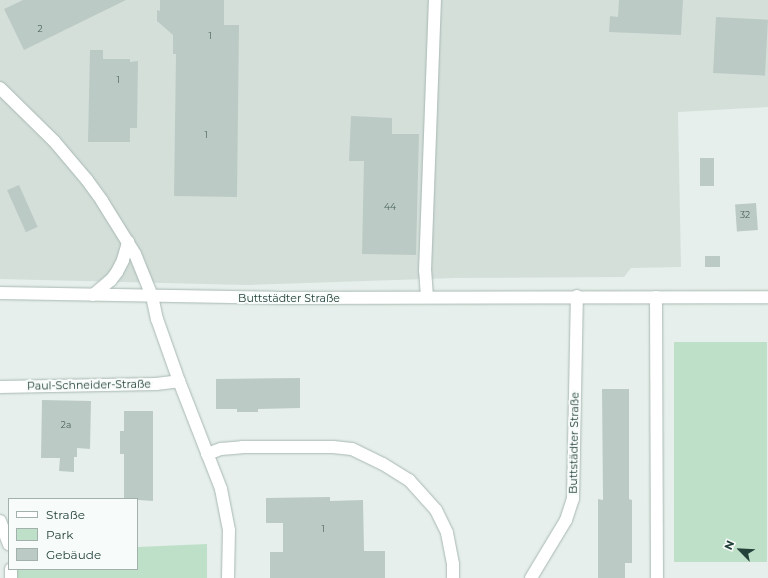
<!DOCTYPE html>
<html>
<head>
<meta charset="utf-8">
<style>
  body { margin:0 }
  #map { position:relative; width:768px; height:578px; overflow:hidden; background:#e6efeb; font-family:Montserrat,sans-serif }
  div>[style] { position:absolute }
  .built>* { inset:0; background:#d4dfda }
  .green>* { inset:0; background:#bfe0c8; transform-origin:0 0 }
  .building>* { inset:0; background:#bbcac4; transform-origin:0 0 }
  .roads { filter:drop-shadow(0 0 1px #a8b8b2) drop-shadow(0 0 1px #a8b8b2) }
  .street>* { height:12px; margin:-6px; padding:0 6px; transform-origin:6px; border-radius:6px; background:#fff }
  .secondary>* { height:12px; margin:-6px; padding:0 6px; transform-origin:6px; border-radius:6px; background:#fff }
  span { translate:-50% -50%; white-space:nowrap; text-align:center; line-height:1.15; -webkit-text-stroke:4px #f7fbf9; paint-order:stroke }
  .number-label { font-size:9px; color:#4a645c }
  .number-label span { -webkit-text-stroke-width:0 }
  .street-label { font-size:11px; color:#24423a }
  .legend { position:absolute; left:8px; top:498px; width:130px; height:72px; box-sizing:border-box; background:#f7fbf9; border:1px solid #a3b1ad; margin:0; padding:5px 7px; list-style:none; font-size:12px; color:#24423a }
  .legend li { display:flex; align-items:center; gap:8px; height:20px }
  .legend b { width:20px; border:1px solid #a3b1ad }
  .north { position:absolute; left:720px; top:530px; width:40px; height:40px; -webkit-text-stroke:3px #f7fbf9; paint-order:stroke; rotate:294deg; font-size:11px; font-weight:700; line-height:16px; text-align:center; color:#24423a }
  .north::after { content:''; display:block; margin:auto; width:14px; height:18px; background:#24423a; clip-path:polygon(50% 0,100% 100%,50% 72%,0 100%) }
</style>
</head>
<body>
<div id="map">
  <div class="built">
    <div style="clip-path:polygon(0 0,768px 0,768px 107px,678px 112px,681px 267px,631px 268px,624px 277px,455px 278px,246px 285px,0 279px)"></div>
  </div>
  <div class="green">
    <div style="left:767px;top:342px;width:220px;height:93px;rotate:90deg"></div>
    <div style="clip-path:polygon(207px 544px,207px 578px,15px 578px,15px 569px,137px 569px,137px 547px)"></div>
  </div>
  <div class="building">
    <div style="clip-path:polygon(23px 0,126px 0,24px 50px,4px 9px)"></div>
    <div style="clip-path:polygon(160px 0,224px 0,224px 25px,239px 25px,237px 197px,174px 196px,176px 54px,173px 54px,173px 35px,157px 21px,157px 10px,160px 11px)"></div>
    <div style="clip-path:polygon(619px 0,683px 0,681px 35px,609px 32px,610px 16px,618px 17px)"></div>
    <div style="left:716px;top:17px;width:52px;height:56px;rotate:3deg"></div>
    <div style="clip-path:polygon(90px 50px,103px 50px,103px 59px,130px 59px,130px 62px,138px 61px,137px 128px,130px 128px,130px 142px,88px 142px)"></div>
    <div style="clip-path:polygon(351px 116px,392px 118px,392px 134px,419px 134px,416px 255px,362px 254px,364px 161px,349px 161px)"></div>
    <div style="left:700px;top:158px;width:14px;height:28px"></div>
    <div style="left:19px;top:185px;width:46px;height:13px;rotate:66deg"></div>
    <div style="left:756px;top:203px;width:27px;height:21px;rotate:86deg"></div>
    <div style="left:705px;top:256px;width:15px;height:11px"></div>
    <div style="clip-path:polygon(300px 378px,300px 408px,258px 409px,258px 412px,237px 412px,237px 409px,216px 409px,216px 379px)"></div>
    <div style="clip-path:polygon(602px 389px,629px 389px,629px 499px,632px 500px,632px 563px,625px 563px,625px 578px,598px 578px,598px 499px,603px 500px)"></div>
    <div style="clip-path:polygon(42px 400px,91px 401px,90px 449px,77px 448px,77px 457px,74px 457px,74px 472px,59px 471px,60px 458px,41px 458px)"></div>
    <div style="clip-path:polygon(124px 411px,153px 411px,153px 501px,124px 499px,124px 454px,120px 454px,120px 431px,124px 431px)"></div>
    <div style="clip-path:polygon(330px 497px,330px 501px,363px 500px,364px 551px,385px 551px,385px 578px,270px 578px,270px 552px,283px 552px,283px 523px,266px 523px,266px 498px)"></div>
  </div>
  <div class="roads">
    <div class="street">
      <div style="left:0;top:88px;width:76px;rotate:44.5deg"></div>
      <div style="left:54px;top:141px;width:51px;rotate:49.8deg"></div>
      <div style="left:87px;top:180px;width:26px;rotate:54deg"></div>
      <div style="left:102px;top:201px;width:62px;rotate:58.1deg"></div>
      <div style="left:135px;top:254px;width:45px;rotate:68deg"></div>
      <div style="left:152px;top:296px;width:24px;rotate:78deg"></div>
      <div style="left:157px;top:319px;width:66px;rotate:70.5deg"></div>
      <div style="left:179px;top:381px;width:116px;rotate:68.7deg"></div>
      <div style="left:221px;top:489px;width:42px;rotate:79deg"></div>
      <div style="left:229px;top:530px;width:48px;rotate:91.2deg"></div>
      <div style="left:93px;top:295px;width:23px;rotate:-40deg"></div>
      <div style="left:111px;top:280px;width:10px;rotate:-53deg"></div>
      <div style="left:117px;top:272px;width:13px;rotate:-63deg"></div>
      <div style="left:123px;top:260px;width:19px;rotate:-74deg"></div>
      <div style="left:427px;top:297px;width:26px;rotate:-94deg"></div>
      <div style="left:425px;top:271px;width:271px;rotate:-87.9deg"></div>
      <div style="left:656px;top:297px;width:281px;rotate:89.8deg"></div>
      <div style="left:0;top:387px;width:156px;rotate:-1.1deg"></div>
      <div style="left:156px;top:384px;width:23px;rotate:-7deg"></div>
      <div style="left:207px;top:454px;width:15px;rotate:-20deg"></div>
      <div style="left:221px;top:449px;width:21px;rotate:-5deg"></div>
      <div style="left:242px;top:447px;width:91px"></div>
      <div style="left:333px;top:447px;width:19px;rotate:6deg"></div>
      <div style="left:352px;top:449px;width:34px;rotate:26deg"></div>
      <div style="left:383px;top:464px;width:31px;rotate:32deg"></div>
      <div style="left:409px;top:480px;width:40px;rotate:48deg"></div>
      <div style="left:436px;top:510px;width:25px;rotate:64deg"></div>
      <div style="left:447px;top:533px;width:32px;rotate:79deg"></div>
      <div style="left:453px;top:564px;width:14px;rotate:90deg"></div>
      <div style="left:0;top:521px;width:25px;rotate:69deg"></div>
      <div style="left:11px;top:569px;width:9px;rotate:90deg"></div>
      <div style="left:531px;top:578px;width:68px;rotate:-58.9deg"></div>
      <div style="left:566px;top:520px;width:22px;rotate:-72deg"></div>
      <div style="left:573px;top:499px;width:203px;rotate:-88.9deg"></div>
    </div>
    <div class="secondary">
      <div style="left:0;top:293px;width:275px;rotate:1deg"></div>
      <div style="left:275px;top:298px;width:493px;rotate:-0.1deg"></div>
    </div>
  </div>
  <div class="number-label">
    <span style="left:40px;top:29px">2</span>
    <span style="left:210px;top:36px">1</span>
    <span style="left:118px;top:80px">1</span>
    <span style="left:206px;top:135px">1</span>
    <span style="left:390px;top:207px">44</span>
    <span style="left:745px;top:215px">32</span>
    <span style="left:66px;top:425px">2a</span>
    <span style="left:323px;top:529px">1</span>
  </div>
  <div class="street-label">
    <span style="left:289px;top:298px">Buttstädter Straße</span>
    <span style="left:89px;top:385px;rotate:-1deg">Paul-Schneider-Straße</span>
    <span style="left:574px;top:443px;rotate:-89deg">Buttstädter Straße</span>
  </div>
  <ul class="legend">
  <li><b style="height:5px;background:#fff"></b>Straße</li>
  <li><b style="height:11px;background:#bfe0c8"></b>Park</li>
  <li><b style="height:11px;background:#bbcac4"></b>Gebäude</li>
  </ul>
  <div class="north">N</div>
</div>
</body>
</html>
